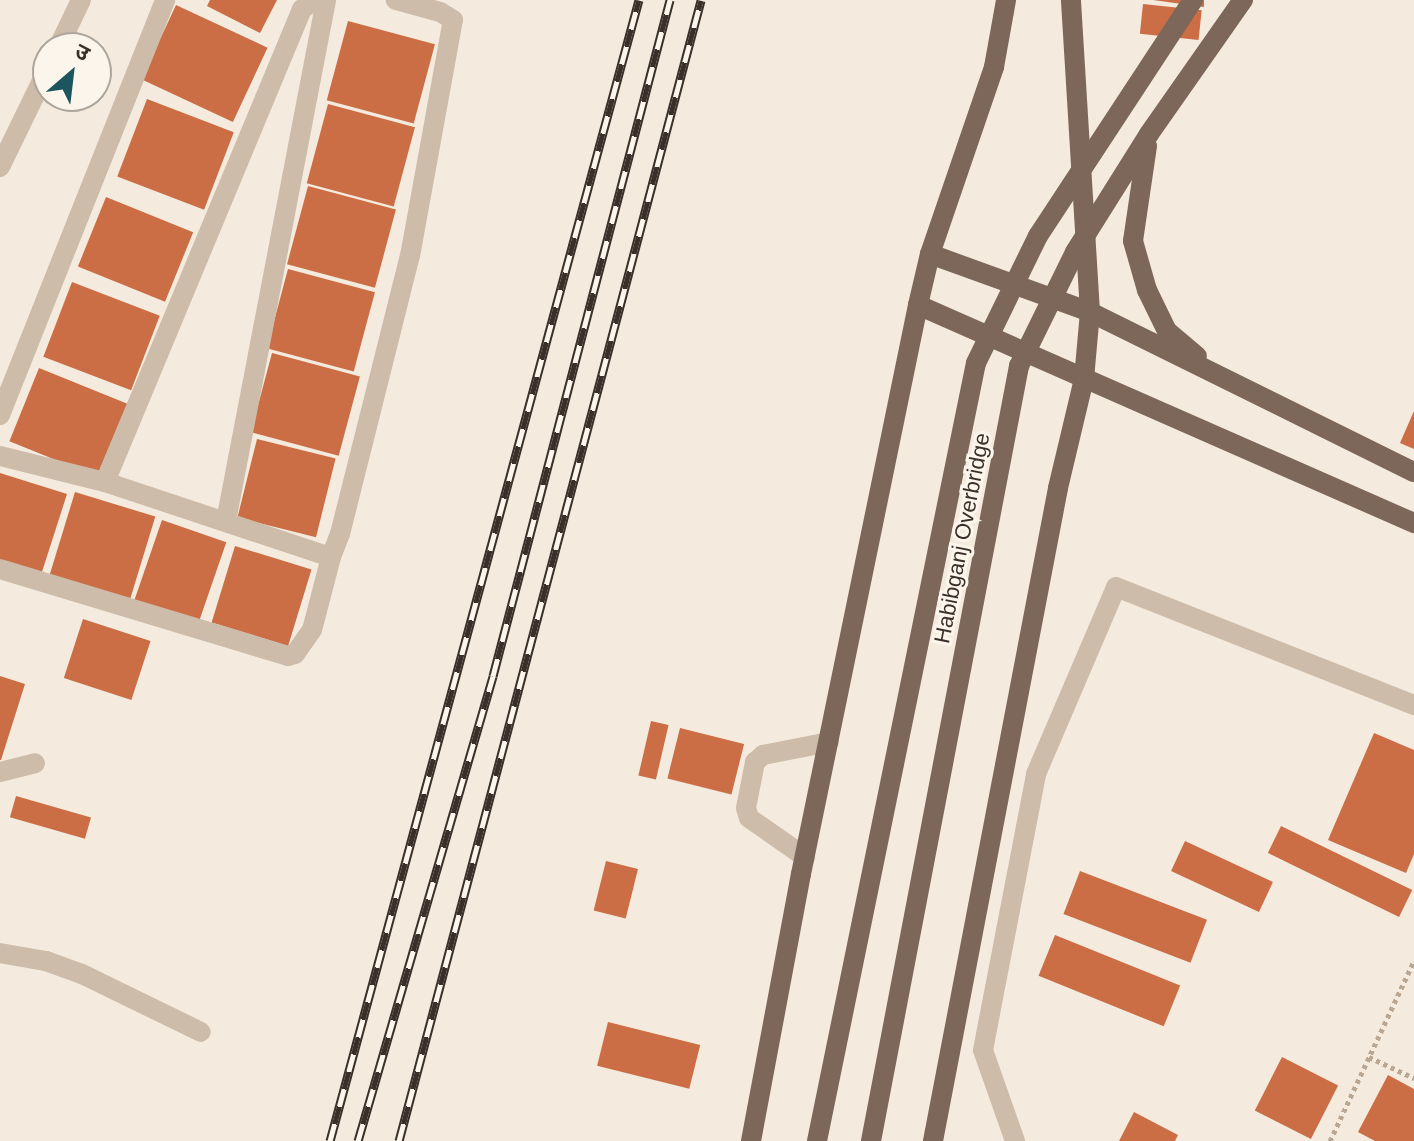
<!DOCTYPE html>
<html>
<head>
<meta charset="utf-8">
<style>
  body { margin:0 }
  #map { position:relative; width:1414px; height:1141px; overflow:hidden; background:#f4ebde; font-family:Helvetica,"Noto Sans Devanagari",sans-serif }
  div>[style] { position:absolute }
  .building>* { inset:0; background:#cb6d45; transform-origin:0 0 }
  .path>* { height:5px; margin-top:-2.5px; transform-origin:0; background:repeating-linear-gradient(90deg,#b9a693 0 4px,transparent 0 8px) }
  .minor>* { height:20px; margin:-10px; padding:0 10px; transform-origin:10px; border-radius:10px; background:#cdbca9 }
  .major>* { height:20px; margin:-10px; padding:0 10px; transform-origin:10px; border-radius:10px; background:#7c675a }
  .rail>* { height:9px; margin-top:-4.5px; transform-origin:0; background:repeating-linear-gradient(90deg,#fbf5eb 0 18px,#3a2f29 0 36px); box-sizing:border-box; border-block:2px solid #3a2f29 }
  span { translate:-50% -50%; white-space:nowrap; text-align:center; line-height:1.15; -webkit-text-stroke:6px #fbf5eb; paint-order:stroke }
  .street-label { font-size:22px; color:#3a2f29 }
  .north { position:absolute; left:32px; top:32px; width:80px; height:80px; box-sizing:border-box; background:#fbf5eb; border:2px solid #aea69d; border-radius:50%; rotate:28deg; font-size:22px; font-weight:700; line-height:32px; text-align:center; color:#3a2f29 }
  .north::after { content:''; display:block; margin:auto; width:28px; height:36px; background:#1d555e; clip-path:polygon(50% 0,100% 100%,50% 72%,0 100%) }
</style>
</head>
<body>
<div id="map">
  <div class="building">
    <div style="clip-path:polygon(210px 0,277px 0,260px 33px,207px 6px)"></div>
    <div style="clip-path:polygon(1153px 0,1204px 0,1204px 7px)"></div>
    <div style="left:1143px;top:4px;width:59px;height:30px;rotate:6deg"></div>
    <div style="left:176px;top:5px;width:101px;height:82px;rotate:25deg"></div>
    <div style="left:348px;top:21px;width:90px;height:82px;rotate:15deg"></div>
    <div style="left:147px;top:99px;width:93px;height:83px;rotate:21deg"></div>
    <div style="left:328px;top:104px;width:90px;height:82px;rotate:15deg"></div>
    <div style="left:308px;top:186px;width:91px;height:81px;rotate:15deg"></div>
    <div style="left:106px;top:197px;width:94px;height:75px;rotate:22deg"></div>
    <div style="left:288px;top:269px;width:90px;height:82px;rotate:15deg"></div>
    <div style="left:72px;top:282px;width:94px;height:80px;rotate:21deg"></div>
    <div style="left:272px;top:353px;width:91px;height:82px;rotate:15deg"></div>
    <div style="left:39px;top:368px;width:96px;height:79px;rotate:22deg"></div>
    <div style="clip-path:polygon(1414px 411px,1414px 449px,1400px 443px)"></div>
    <div style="left:257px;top:439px;width:81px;height:81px;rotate:14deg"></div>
    <div style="clip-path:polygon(0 473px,67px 494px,40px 578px,0 566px)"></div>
    <div style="left:75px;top:492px;width:84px;height:90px;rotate:17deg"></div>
    <div style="left:162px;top:520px;width:68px;height:86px;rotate:19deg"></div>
    <div style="left:235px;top:546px;width:80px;height:80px;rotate:17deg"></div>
    <div style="left:83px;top:619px;width:71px;height:62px;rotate:18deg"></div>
    <div style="clip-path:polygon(0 676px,25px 684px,1px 760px,0 760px)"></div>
    <div style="left:651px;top:721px;width:18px;height:56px;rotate:13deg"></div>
    <div style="left:680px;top:728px;width:66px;height:52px;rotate:14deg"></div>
    <div style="clip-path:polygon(1374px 733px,1414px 750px,1414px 854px,1406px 873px,1328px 840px)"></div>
    <div style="left:16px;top:796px;width:78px;height:22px;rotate:16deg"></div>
    <div style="left:1281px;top:826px;width:146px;height:30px;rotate:26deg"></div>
    <div style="left:1185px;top:841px;width:97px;height:33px;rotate:25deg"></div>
    <div style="left:606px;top:861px;width:33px;height:51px;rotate:14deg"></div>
    <div style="left:1080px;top:871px;width:136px;height:46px;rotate:21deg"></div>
    <div style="left:1055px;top:935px;width:135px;height:44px;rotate:22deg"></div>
    <div style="left:608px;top:1022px;width:95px;height:45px;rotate:14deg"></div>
    <div style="left:1282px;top:1057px;width:63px;height:60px;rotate:27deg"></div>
    <div style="clip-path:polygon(1388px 1075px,1414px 1089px,1414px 1141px,1375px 1141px,1358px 1132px)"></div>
    <div style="clip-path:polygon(1134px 1112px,1178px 1135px,1175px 1141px,1119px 1141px)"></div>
  </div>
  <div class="path">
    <div style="left:1369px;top:1057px;width:50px;rotate:25deg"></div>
    <div style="left:1330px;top:1141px;width:199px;rotate:-65deg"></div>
  </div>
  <div class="minor">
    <div style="left:315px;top:0;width:16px;rotate:145deg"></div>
    <div style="left:302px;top:9px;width:512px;rotate:112.61deg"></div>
    <div style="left:105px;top:482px;width:238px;rotate:18.4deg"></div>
    <div style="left:331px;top:557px;width:25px;rotate:-69deg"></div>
    <div style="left:340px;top:534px;width:287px;rotate:-75.9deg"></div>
    <div style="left:410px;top:256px;width:240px;rotate:-79.7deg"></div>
    <div style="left:453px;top:20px;width:15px;rotate:-148deg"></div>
    <div style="left:440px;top:12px;width:46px;rotate:-164.7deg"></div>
    <div style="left:58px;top:48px;width:53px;rotate:-64.4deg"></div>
    <div style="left:0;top:167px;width:110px;rotate:-64.1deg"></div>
    <div style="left:0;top:415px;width:447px;rotate:-68.3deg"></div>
    <div style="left:0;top:456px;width:108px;rotate:13.9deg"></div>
    <div style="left:226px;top:521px;width:531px;rotate:-79.13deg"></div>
    <div style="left:0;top:569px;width:301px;rotate:16.8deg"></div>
    <div style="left:288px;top:656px;width:7px;rotate:-16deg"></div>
    <div style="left:295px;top:654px;width:29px;rotate:-55deg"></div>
    <div style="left:312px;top:630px;width:75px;rotate:-75.4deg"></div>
    <div style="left:0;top:772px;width:36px;rotate:-14deg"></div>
    <div style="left:805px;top:857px;width:68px;rotate:-145.1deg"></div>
    <div style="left:749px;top:818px;width:10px;rotate:-107deg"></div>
    <div style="left:746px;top:808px;width:47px;rotate:-78.9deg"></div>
    <div style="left:755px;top:762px;width:11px;rotate:-41deg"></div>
    <div style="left:763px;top:755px;width:67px;rotate:-11.1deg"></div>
    <div style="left:0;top:953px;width:47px;rotate:9.9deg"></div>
    <div style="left:46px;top:961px;width:38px;rotate:20deg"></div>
    <div style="left:82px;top:974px;width:132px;rotate:26deg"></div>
    <div style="left:1015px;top:1141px;width:96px;rotate:-109.4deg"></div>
    <div style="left:983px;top:1050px;width:281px;rotate:-79.1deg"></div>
    <div style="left:1036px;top:774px;width:203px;rotate:-66.8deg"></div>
    <div style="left:1116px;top:587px;width:321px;rotate:21.6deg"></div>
  </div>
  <div class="major">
    <div style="left:1147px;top:146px;width:96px;rotate:98.4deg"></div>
    <div style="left:1133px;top:241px;width:51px;rotate:74.1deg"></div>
    <div style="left:1147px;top:290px;width:46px;rotate:64deg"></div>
    <div style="left:1167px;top:331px;width:39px;rotate:40deg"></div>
    <div style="left:930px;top:254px;width:170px;rotate:19.9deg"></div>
    <div style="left:1090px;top:312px;width:361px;rotate:26.3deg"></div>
    <div style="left:918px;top:305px;width:542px;rotate:23.73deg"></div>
    <div style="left:751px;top:1141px;width:272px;rotate:-79.4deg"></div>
    <div style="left:801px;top:874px;width:581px;rotate:-78.38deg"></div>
    <div style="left:918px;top:305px;width:52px;rotate:-76.8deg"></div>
    <div style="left:930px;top:254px;width:198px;rotate:-71.1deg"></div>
    <div style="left:994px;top:67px;width:68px;rotate:-79.8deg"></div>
    <div style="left:817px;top:1141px;width:794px;rotate:-78.45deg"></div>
    <div style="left:976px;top:363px;width:141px;rotate:-64deg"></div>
    <div style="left:1038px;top:236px;width:282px;rotate:-56.7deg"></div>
    <div style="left:871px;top:1141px;width:789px;rotate:-79.19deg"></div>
    <div style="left:1019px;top:366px;width:127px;rotate:-63.8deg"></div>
    <div style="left:1075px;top:252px;width:139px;rotate:-57.9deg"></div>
    <div style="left:1149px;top:134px;width:164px;rotate:-55deg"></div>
    <div style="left:933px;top:1141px;width:665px;rotate:-79.16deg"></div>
    <div style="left:1058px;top:488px;width:112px;rotate:-76.6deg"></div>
    <div style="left:1084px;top:379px;width:67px;rotate:-84.9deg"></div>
    <div style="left:1090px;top:312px;width:313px;rotate:-93.5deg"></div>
  </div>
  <div class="rail">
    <div style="left:330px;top:1141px;width:1182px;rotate:-74.85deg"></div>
    <div style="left:358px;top:1141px;width:484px;rotate:-73.8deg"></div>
    <div style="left:493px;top:676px;width:699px;rotate:-75.33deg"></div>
    <div style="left:399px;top:1141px;width:1180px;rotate:-75.17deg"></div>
  </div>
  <div class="street-label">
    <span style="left:962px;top:538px;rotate:-79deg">Habibganj Overbridge</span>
  </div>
  <div class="north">उ</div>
</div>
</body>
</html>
